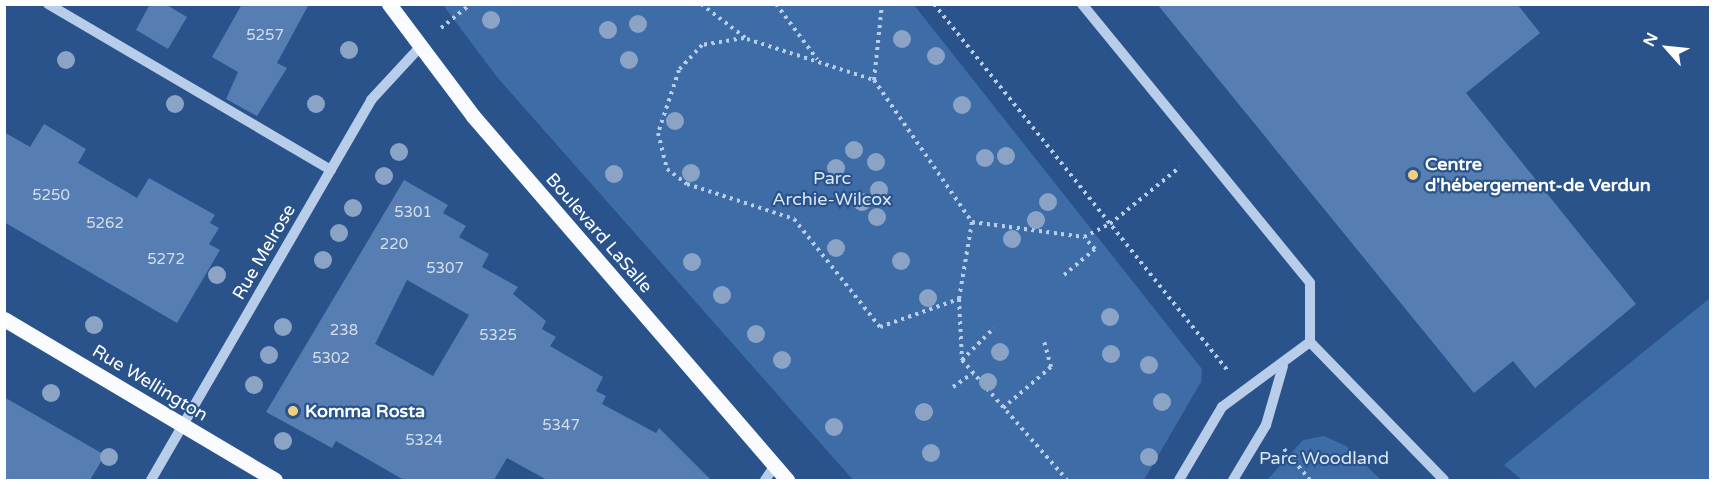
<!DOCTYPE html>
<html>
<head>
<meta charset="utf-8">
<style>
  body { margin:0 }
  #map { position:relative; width:1715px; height:485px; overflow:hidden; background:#29538a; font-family:"Varela Round",sans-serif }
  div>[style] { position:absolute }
  .green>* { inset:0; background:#3e6ca6 }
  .building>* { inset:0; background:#567eb2 }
  .path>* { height:4px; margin-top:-2px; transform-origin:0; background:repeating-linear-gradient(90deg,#b7cde9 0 3px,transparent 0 7.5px) }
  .minor>* { height:10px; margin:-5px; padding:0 5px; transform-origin:5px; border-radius:5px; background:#b7cde9 }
  .major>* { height:15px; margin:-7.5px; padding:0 7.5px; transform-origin:7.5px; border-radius:7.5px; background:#fafbfe }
  .trees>* { width:18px; height:18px; margin:-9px; border-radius:50%; background:#8ba4c6 }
  .dots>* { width:16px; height:16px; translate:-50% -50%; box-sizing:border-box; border:3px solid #29538a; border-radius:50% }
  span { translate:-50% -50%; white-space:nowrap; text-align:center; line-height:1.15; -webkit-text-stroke:4.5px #29538a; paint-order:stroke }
  .number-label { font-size:15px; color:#d5dfec }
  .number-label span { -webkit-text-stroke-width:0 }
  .poi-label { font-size:18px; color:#fff; font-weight:700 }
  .left { translate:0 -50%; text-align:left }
  .park-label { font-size:18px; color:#dbe7f7 }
  .street-label { font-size:18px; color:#fff }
  .frame { position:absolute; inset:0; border:6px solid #fff; pointer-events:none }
  .north { position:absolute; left:1637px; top:18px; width:60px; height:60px; -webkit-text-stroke:4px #29538a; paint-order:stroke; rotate:297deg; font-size:16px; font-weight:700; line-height:24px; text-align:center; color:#fff }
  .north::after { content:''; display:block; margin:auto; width:21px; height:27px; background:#fff; clip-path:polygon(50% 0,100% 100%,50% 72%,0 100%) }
</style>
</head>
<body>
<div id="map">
  <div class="green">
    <div style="clip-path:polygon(443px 5px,914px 5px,1202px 369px,1201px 382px,1144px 480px,853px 480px,497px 77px)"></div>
    <div style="clip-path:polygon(1710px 298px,1710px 480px,1522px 480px,1504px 465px)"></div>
    <div style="clip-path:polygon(1324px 436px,1346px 446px,1381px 480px,1267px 480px,1303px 440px)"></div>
  </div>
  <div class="building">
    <div style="clip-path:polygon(150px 4px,165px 4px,187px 17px,168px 49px,136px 30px)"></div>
    <div style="clip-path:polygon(242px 4px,309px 4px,277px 63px,287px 68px,257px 116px,226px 99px,238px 72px,212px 57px)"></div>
    <div style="clip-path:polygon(1157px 4px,1517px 4px,1540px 33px,1466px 93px,1636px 304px,1535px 388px,1513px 361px,1474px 393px)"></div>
    <div style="clip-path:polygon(44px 124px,86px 149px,78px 163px,137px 198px,149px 178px,215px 215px,210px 223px,219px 228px,209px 244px,220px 250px,177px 323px,4px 222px,4px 132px,30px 147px)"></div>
    <div style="clip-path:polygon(evenodd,404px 180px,448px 205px,443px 213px,466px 226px,459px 237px,489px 254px,482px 267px,518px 287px,513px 294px,546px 321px,542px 329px,556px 337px,550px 346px,603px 377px,596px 391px,606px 396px,602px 404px,656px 433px,659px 428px,711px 480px,547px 480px,507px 458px,494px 480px,404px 480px,336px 441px,332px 448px,266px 412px,404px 180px,407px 280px,469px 315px,433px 376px,375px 344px,407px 280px)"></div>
    <div style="clip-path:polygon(4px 397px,105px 455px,90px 480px,4px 480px)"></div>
  </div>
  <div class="path">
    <div style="left:701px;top:4px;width:58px;rotate:37.3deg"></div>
    <div style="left:747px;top:39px;width:133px;rotate:17.9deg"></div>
    <div style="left:874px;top:80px;width:173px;rotate:55.4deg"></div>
    <div style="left:972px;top:222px;width:113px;rotate:7.6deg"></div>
    <div style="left:1084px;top:237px;width:29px;rotate:-27deg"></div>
    <div style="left:1110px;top:224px;width:90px;rotate:-39.2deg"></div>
    <div style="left:776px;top:4px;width:69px;rotate:53.3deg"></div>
    <div style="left:934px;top:4px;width:469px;rotate:51.3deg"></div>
    <div style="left:441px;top:28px;width:38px;rotate:-39deg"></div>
    <div style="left:744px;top:38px;width:43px;rotate:170.5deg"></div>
    <div style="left:702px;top:45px;width:34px;rotate:133deg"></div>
    <div style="left:679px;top:70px;width:66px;rotate:108.4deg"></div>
    <div style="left:658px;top:133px;width:37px;rotate:76deg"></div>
    <div style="left:667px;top:169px;width:25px;rotate:37deg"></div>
    <div style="left:687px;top:184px;width:113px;rotate:18.1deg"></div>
    <div style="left:794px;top:219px;width:138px;rotate:51.5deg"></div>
    <div style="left:880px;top:327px;width:84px;rotate:-19.5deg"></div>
    <div style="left:874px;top:80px;width:76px;rotate:-84deg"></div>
    <div style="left:972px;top:222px;width:78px;rotate:99.6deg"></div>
    <div style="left:959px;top:299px;width:61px;rotate:87.2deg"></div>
    <div style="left:962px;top:360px;width:159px;rotate:48.8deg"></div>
    <div style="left:1064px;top:275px;width:40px;rotate:-40deg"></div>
    <div style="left:1095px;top:249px;width:16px;rotate:-133deg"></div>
    <div style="left:962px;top:360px;width:45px;rotate:-45deg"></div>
    <div style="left:953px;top:387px;width:24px;rotate:-35deg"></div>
    <div style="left:1003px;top:408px;width:63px;rotate:-40.5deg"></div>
    <div style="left:1051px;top:367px;width:28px;rotate:-105deg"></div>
    <div style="left:1284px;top:449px;width:40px;rotate:50deg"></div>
  </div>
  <div class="minor">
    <div style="left:48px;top:4px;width:328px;rotate:30.4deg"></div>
    <div style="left:1082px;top:4px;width:360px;rotate:50.7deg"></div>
    <div style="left:1310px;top:283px;width:59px;rotate:90deg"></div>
    <div style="left:1310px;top:342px;width:192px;rotate:45.8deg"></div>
    <div style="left:151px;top:480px;width:439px;rotate:-59.9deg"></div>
    <div style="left:371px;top:100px;width:69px;rotate:-47.3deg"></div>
    <div style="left:765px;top:480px;width:16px;rotate:-55deg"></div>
    <div style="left:1179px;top:480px;width:85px;rotate:-59.5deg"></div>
    <div style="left:1222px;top:407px;width:109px;rotate:-36.5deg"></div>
    <div style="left:1233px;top:480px;width:64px;rotate:-59deg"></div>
    <div style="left:1266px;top:425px;width:61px;rotate:-73.9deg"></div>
  </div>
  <div class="major">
    <div style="left:389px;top:4px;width:140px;rotate:53.1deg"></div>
    <div style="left:473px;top:116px;width:481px;rotate:49.2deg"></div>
    <div style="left:4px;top:319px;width:315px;rotate:30.7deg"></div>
  </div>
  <div class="trees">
    <div style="left:491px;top:20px"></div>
    <div style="left:638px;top:24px"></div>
    <div style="left:608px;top:30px"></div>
    <div style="left:902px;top:39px"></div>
    <div style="left:349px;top:50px"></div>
    <div style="left:936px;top:56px"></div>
    <div style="left:66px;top:60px"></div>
    <div style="left:629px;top:60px"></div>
    <div style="left:175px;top:104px"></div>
    <div style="left:316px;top:104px"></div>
    <div style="left:962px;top:105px"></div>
    <div style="left:675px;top:121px"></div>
    <div style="left:854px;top:150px"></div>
    <div style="left:399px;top:152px"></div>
    <div style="left:1006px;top:156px"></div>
    <div style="left:985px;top:158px"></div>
    <div style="left:876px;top:162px"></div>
    <div style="left:836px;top:168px"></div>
    <div style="left:691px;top:173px"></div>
    <div style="left:614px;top:174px"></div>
    <div style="left:384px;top:176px"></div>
    <div style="left:879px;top:190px"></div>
    <div style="left:862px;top:202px"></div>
    <div style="left:1048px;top:202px"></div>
    <div style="left:353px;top:208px"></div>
    <div style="left:877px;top:217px"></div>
    <div style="left:1036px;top:220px"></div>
    <div style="left:339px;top:233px"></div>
    <div style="left:1012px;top:239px"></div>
    <div style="left:836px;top:248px"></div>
    <div style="left:323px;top:260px"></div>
    <div style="left:901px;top:261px"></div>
    <div style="left:692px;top:262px"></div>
    <div style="left:217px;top:275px"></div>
    <div style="left:722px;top:295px"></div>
    <div style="left:928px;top:298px"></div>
    <div style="left:1110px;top:317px"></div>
    <div style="left:94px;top:325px"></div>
    <div style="left:283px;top:327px"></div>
    <div style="left:756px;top:334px"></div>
    <div style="left:1000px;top:352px"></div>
    <div style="left:1111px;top:354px"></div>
    <div style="left:269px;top:355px"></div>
    <div style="left:782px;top:360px"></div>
    <div style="left:1149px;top:365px"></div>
    <div style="left:988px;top:382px"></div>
    <div style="left:254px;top:385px"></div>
    <div style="left:51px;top:393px"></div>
    <div style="left:1162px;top:402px"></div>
    <div style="left:924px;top:412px"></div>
    <div style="left:834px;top:427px"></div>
    <div style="left:283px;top:441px"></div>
    <div style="left:931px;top:453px"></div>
    <div style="left:109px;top:457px"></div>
    <div style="left:1149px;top:457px"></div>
  </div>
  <div class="dots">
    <div style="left:1413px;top:175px;background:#f0d07e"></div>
    <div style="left:293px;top:411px;background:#f0d07e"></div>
  </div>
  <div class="number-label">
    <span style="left:265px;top:36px">5257</span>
    <span style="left:51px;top:196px">5250</span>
    <span style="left:413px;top:213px">5301</span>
    <span style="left:105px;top:224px">5262</span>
    <span style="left:394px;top:245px">220</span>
    <span style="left:166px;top:260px">5272</span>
    <span style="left:445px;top:269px">5307</span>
    <span style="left:344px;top:331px">238</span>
    <span style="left:498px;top:336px">5325</span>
    <span style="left:331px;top:359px">5302</span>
    <span style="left:561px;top:426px">5347</span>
    <span style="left:424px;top:441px">5324</span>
  </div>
  <div class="poi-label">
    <span class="left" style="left:1425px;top:175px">Centre<br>d'hébergement-de Verdun</span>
    <span class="left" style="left:305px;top:411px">Komma Rosta</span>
  </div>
  <div class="park-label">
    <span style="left:832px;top:189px">Parc<br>Archie-Wilcox</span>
    <span style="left:1324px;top:458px">Parc Woodland</span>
  </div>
  <div class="street-label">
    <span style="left:599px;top:233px;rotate:49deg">Boulevard LaSalle</span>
    <span style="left:264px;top:252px;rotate:-60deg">Rue Melrose</span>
    <span style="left:150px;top:383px;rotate:31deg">Rue Wellington</span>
  </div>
  <div class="frame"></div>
  <div class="north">N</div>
</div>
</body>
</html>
